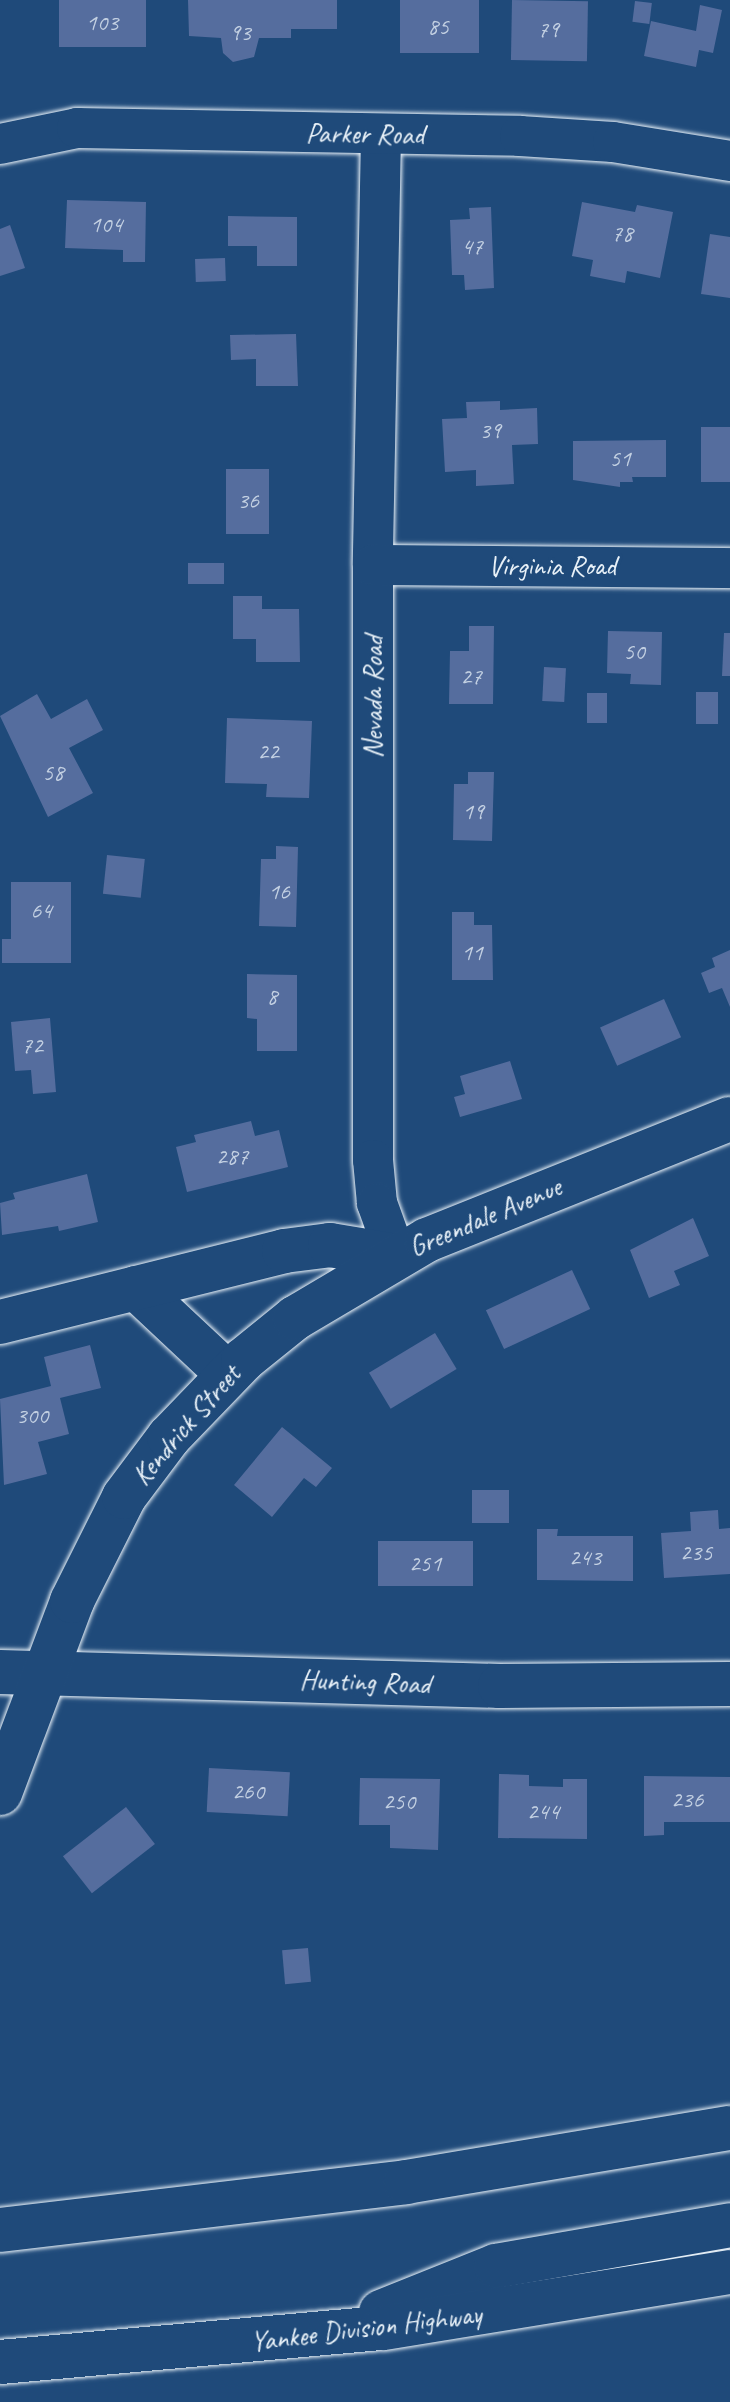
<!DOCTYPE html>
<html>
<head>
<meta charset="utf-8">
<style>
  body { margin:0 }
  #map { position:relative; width:730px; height:2402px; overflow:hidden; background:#1f4a7a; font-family:Caveat,sans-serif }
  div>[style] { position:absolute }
  .building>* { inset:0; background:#556d9e; transform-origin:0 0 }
  .roads { filter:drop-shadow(0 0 2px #e8f1f8) drop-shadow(0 0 2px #e8f1f8) }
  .street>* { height:40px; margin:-20px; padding:0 20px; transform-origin:20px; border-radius:20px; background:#1f4a7a }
  .secondary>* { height:44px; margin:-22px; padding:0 22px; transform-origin:22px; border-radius:22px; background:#1f4a7a }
  .highway>* { height:44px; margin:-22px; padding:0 22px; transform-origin:22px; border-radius:22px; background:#1f4a7a }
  span { translate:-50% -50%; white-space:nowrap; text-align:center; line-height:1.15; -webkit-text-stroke:6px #1f4a7a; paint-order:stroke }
  .number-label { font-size:24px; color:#c3d0e2 }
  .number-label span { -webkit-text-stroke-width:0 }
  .street-label { font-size:28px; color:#e8f1f8 }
</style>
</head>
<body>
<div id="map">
  <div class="building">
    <div style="left:59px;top:0;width:87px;height:47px"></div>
    <div style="clip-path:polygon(188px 0,337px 0,337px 29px,291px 29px,291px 38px,259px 38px,254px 57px,233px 62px,223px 53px,221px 38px,189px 36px)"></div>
    <div style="left:400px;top:0;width:79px;height:53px"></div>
    <div style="left:512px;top:0;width:76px;height:60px;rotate:1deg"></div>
    <div style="left:635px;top:1px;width:17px;height:21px;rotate:7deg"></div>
    <div style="clip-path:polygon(700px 5px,722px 10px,713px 53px,699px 50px,696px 67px,644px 56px,651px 21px,696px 31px)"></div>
    <div style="clip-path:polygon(67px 200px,146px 202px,145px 262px,123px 262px,123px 250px,65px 248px)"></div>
    <div style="clip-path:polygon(582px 202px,635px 212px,637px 205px,673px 212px,660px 278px,627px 271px,625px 283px,590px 276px,593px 260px,572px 256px)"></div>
    <div style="clip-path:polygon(491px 207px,494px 288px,465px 290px,464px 275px,452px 275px,450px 220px,470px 219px,469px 208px)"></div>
    <div style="clip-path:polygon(228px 216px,297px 217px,297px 266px,257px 266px,257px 246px,228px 246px)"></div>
    <div style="clip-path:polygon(10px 225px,25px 268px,0 276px,0 229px)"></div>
    <div style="clip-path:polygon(710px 234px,730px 237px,730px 298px,701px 294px)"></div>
    <div style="left:225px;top:258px;width:23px;height:30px;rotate:88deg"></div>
    <div style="clip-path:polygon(296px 334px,298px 386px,256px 386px,256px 359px,231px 360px,230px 335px)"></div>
    <div style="clip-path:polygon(500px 401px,500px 410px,537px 408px,538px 444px,512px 445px,514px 484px,476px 486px,476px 470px,445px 472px,442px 419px,467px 418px,466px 402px)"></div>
    <div style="left:701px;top:427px;width:29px;height:55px"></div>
    <div style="clip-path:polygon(666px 440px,666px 477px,632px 477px,633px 482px,620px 482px,620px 487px,573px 480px,573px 441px)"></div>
    <div style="left:226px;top:469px;width:43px;height:65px"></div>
    <div style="left:224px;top:563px;width:21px;height:36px;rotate:90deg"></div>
    <div style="clip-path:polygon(233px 596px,262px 596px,262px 609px,299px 609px,300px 662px,256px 662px,256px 639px,233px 639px)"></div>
    <div style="clip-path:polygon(469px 626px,494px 626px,493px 704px,449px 704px,450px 651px,469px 651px)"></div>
    <div style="clip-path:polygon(608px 631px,662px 632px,661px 685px,630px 684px,631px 674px,607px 673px)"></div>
    <div style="clip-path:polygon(724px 633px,730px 633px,730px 676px,722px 676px)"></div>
    <div style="left:544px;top:667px;width:22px;height:34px;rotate:3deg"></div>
    <div style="left:696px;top:692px;width:22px;height:32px"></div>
    <div style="left:607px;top:693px;width:30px;height:20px;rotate:90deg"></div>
    <div style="clip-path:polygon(37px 694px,51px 719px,87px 699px,103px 730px,69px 748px,93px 793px,48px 817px,0 716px)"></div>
    <div style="clip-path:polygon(227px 718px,312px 721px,309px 798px,266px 797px,267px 784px,225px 783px)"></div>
    <div style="clip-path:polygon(468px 772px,494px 772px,492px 841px,453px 840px,454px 784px,468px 784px)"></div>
    <div style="clip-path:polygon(276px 846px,298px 847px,296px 927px,259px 926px,261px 859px,276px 859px)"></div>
    <div style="left:107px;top:855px;width:38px;height:39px;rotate:6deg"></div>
    <div style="clip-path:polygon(11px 882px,71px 882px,71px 963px,2px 963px,2px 939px,11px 939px)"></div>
    <div style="clip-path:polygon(452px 912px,474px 912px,474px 925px,492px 925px,493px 980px,452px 980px)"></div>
    <div style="clip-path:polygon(730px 950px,730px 1007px,722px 988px,709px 993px,701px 973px,715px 967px,712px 958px)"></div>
    <div style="clip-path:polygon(247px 974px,297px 975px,297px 1051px,257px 1051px,257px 1019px,247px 1018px)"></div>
    <div style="left:664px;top:999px;width:42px;height:70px;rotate:66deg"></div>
    <div style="clip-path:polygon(50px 1018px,56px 1092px,33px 1094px,31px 1070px,15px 1071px,11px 1022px)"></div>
    <div style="clip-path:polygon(510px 1061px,522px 1099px,460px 1117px,454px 1097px,465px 1094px,460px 1076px)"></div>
    <div style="clip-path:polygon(251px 1121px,255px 1136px,279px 1130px,288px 1167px,187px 1192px,176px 1147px,196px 1142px,194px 1135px)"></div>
    <div style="clip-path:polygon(87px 1174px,98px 1222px,59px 1231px,58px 1226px,2px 1235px,0 1203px,15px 1199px,13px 1193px)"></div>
    <div style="clip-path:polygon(693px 1218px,709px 1256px,674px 1271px,680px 1285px,649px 1298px,630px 1250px)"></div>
    <div style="left:572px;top:1270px;width:43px;height:95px;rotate:65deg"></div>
    <div style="left:435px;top:1333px;width:42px;height:77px;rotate:59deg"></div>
    <div style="clip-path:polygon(90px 1345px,101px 1388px,60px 1398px,69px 1434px,38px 1442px,47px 1474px,4px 1485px,0 1399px,51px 1386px,44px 1357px)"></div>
    <div style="clip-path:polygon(282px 1427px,332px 1468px,316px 1487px,304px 1478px,272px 1517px,234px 1485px)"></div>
    <div style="left:472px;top:1490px;width:37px;height:33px"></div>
    <div style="clip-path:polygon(718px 1510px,719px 1529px,730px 1528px,730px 1574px,664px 1578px,661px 1533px,691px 1531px,690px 1512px)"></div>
    <div style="clip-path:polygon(537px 1529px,558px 1529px,557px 1536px,633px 1536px,633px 1581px,537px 1580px)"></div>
    <div style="left:473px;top:1541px;width:45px;height:95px;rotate:90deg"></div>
    <div style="left:209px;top:1768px;width:81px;height:44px;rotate:3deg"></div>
    <div style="clip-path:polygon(499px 1774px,529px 1775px,529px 1786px,563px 1787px,563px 1779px,587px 1779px,587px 1839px,498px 1838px)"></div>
    <div style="clip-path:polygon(644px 1776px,730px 1777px,730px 1822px,664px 1822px,664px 1835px,644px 1836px)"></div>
    <div style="clip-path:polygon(360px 1778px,440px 1779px,438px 1850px,390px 1848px,390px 1825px,359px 1825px)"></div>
    <div style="left:126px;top:1807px;width:47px;height:80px;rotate:52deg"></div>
    <div style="left:308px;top:1948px;width:34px;height:26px;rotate:85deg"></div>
  </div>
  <div class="roads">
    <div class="street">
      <div style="left:381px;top:135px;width:430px;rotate:91.1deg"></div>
      <div style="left:373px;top:565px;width:595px;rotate:90deg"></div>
      <div style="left:373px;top:1160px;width:43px;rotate:84.7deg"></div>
      <div style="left:377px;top:1203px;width:56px;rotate:70.3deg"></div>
      <div style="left:0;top:144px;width:79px;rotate:-11.7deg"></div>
      <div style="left:77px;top:128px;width:443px;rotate:1deg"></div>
      <div style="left:520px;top:136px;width:93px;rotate:3.7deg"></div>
      <div style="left:613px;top:142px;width:119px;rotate:9.2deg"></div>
      <div style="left:373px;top:565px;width:357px;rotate:0.5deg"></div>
    </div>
    <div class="secondary">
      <div style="left:136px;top:1288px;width:126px;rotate:43.1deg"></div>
      <div style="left:0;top:1322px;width:293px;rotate:-14deg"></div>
      <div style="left:284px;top:1251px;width:46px;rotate:-7.4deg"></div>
      <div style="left:330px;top:1245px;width:67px;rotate:9.5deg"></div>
      <div style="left:0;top:1672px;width:500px;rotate:1.6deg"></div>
      <div style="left:500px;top:1686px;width:230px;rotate:-0.5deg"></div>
      <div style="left:0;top:1793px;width:205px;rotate:-69.4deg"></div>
      <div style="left:72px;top:1601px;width:116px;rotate:-63.4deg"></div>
      <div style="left:124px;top:1497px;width:75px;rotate:-53.1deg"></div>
      <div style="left:169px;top:1437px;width:107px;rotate:-46.1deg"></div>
      <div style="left:243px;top:1360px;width:67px;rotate:-38.9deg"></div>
      <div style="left:295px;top:1318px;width:153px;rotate:-30.6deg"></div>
      <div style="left:427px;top:1240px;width:326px;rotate:-21.8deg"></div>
    </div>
    <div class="highway">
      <div style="left:0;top:2230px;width:409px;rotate:-6.7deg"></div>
      <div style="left:406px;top:2182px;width:328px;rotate:-9.5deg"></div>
      <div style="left:381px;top:2312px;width:124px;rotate:-21.8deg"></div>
      <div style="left:496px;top:2266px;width:238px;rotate:-9.9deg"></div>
      <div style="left:0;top:2362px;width:386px;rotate:-5.1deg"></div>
      <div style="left:384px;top:2328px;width:351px;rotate:-9.2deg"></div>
    </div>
  </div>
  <div class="number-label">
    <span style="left:102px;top:23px">103</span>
    <span style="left:438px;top:27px">85</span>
    <span style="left:548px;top:30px">79</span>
    <span style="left:240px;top:33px">93</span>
    <span style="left:106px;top:225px">104</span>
    <span style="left:622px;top:234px">78</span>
    <span style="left:472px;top:247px">47</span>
    <span style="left:490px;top:431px">39</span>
    <span style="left:620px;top:459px">51</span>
    <span style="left:248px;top:501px">36</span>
    <span style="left:634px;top:652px">50</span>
    <span style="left:471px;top:677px">27</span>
    <span style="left:268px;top:752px">22</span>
    <span style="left:53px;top:773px">58</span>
    <span style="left:473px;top:812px">19</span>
    <span style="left:279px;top:892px">16</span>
    <span style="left:41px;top:911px">64</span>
    <span style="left:472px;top:953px">11</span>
    <span style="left:272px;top:997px">8</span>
    <span style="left:32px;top:1046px">72</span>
    <span style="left:232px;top:1157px">287</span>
    <span style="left:32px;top:1416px">300</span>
    <span style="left:696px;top:1553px">235</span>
    <span style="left:585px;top:1558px">243</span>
    <span style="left:425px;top:1564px">251</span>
    <span style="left:248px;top:1792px">260</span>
    <span style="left:687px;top:1800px">236</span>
    <span style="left:399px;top:1802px">250</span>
    <span style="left:543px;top:1812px">244</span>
  </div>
  <div class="street-label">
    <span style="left:365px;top:134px;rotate:1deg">Parker Road</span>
    <span style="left:552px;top:566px">Virginia Road</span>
    <span style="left:373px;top:697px;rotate:-90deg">Nevada Road</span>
    <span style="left:485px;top:1217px;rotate:-23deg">Greendale Avenue</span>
    <span style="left:186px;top:1425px;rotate:-49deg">Kendrick Street</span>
    <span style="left:365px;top:1682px;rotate:2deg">Hunting Road</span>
    <span style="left:366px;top:2328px;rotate:-7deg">Yankee Division Highway</span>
  </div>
</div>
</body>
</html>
